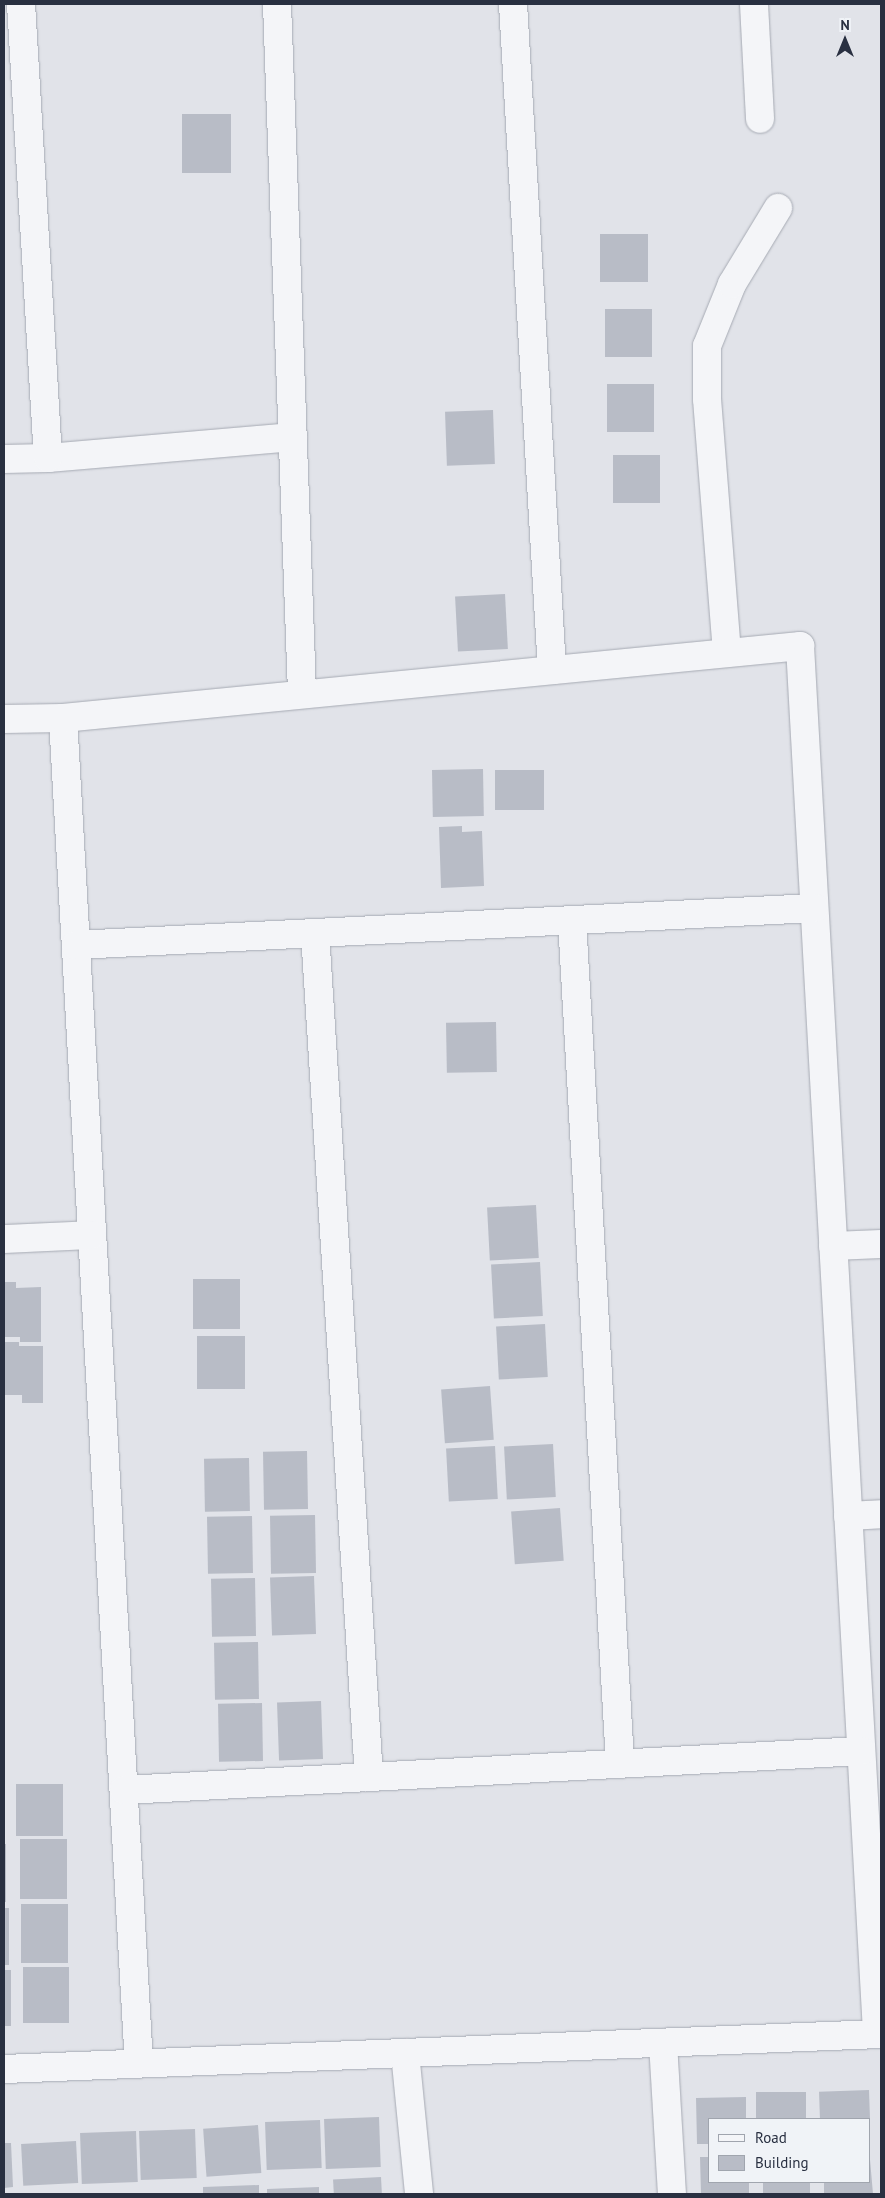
<!DOCTYPE html>
<html>
<head>
<meta charset="utf-8">
<style>
  body { margin:0 }
  #map { position:relative; width:885px; height:2198px; overflow:hidden; background:#e1e3e9; font-family:"PT Sans",sans-serif }
  div>[style] { position:absolute }
  .building>* { inset:0; background:#b8bcc6; transform-origin:0 0 }
  .roads { filter:drop-shadow(0 0 1px #a6aab3) drop-shadow(0 0 1px #a6aab3) }
  .minor>* { height:28px; margin:-14px; padding:0 14px; transform-origin:14px; border-radius:14px; background:#f4f5f8 }
  span { translate:-50% -50%; white-space:nowrap; text-align:center; line-height:1.15; -webkit-text-stroke:4.5px #f0f3f7; paint-order:stroke }
  .frame { position:absolute; inset:0; border:5px solid #293041; pointer-events:none }
  .legend { position:absolute; left:708px; top:2118px; width:162px; height:65px; box-sizing:border-box; background:#f0f3f7; border:1px solid #a0a5ae; margin:0; padding:6px 9px; list-style:none; font-size:15px; color:#293041 }
  .legend li { display:flex; align-items:center; gap:10px; height:25px }
  .legend b { width:25px; border:1px solid #a0a5ae }
  .north { position:absolute; left:820px; top:15px; width:50px; height:50px; -webkit-text-stroke:4px #f0f3f7; paint-order:stroke; rotate:0deg; font-size:14px; font-weight:700; line-height:20px; text-align:center; color:#293041 }
  .north::after { content:''; display:block; margin:auto; width:18px; height:22px; background:#293041; clip-path:polygon(50% 0,100% 100%,50% 72%,0 100%) }
</style>
</head>
<body>
<div id="map">
  <div class="building">
    <div style="left:182px;top:114px;width:49px;height:59px"></div>
    <div style="left:600px;top:234px;width:48px;height:48px"></div>
    <div style="left:605px;top:309px;width:47px;height:48px"></div>
    <div style="left:607px;top:384px;width:47px;height:48px"></div>
    <div style="left:493px;top:410px;width:54px;height:48px;rotate:88deg"></div>
    <div style="left:613px;top:455px;width:47px;height:48px"></div>
    <div style="left:505px;top:594px;width:55px;height:50px;rotate:87deg"></div>
    <div style="left:483px;top:769px;width:47px;height:51px;rotate:89deg"></div>
    <div style="left:495px;top:770px;width:49px;height:40px"></div>
    <div style="clip-path:polygon(462px 826px,462px 832px,482px 831px,484px 886px,441px 888px,439px 827px)"></div>
    <div style="left:496px;top:1022px;width:50px;height:50px;rotate:89deg"></div>
    <div style="left:536px;top:1205px;width:53px;height:49px;rotate:87deg"></div>
    <div style="left:540px;top:1262px;width:54px;height:49px;rotate:87deg"></div>
    <div style="left:193px;top:1279px;width:47px;height:50px"></div>
    <div style="clip-path:polygon(4px 1282px,16px 1282px,16px 1288px,41px 1287px,41px 1342px,20px 1342px,20px 1337px,4px 1337px)"></div>
    <div style="left:545px;top:1324px;width:53px;height:49px;rotate:87deg"></div>
    <div style="left:197px;top:1336px;width:48px;height:53px"></div>
    <div style="clip-path:polygon(4px 1342px,19px 1342px,19px 1346px,43px 1346px,43px 1403px,22px 1403px,22px 1395px,4px 1395px)"></div>
    <div style="left:490px;top:1386px;width:54px;height:49px;rotate:86deg"></div>
    <div style="left:553px;top:1444px;width:53px;height:49px;rotate:87deg"></div>
    <div style="left:495px;top:1446px;width:53px;height:49px;rotate:87deg"></div>
    <div style="left:307px;top:1451px;width:58px;height:44px;rotate:89deg"></div>
    <div style="left:249px;top:1458px;width:53px;height:45px;rotate:89deg"></div>
    <div style="left:560px;top:1508px;width:53px;height:49px;rotate:86deg"></div>
    <div style="left:315px;top:1515px;width:58px;height:45px;rotate:89deg"></div>
    <div style="left:252px;top:1516px;width:57px;height:45px;rotate:89deg"></div>
    <div style="left:314px;top:1576px;width:58px;height:44px;rotate:88deg"></div>
    <div style="left:255px;top:1578px;width:58px;height:44px;rotate:89deg"></div>
    <div style="left:258px;top:1642px;width:57px;height:44px;rotate:89deg"></div>
    <div style="left:321px;top:1701px;width:58px;height:44px;rotate:88deg"></div>
    <div style="left:262px;top:1703px;width:58px;height:44px;rotate:89deg"></div>
    <div style="left:16px;top:1784px;width:47px;height:52px"></div>
    <div style="left:67px;top:1839px;width:60px;height:47px;rotate:90deg"></div>
    <div style="left:4px;top:1844px;width:2px;height:58px"></div>
    <div style="left:21px;top:1904px;width:47px;height:59px"></div>
    <div style="left:4px;top:1908px;width:5px;height:57px"></div>
    <div style="left:23px;top:1967px;width:46px;height:56px"></div>
    <div style="left:4px;top:1970px;width:7px;height:56px"></div>
    <div style="left:869px;top:2090px;width:29px;height:50px;rotate:88deg"></div>
    <div style="left:806px;top:2092px;width:27px;height:50px;rotate:90deg"></div>
    <div style="clip-path:polygon(746px 2097px,746px 2119px,709px 2119px,709px 2144px,697px 2144px,696px 2098px)"></div>
    <div style="left:379px;top:2117px;width:50px;height:55px;rotate:88deg"></div>
    <div style="left:320px;top:2120px;width:48px;height:55px;rotate:88deg"></div>
    <div style="left:258px;top:2125px;width:48px;height:55px;rotate:86deg"></div>
    <div style="left:195px;top:2129px;width:49px;height:56px;rotate:88deg"></div>
    <div style="left:136px;top:2131px;width:51px;height:56px;rotate:88deg"></div>
    <div style="left:76px;top:2141px;width:42px;height:55px;rotate:87deg"></div>
    <div style="clip-path:polygon(4px 2143px,11px 2143px,13px 2187px,4px 2188px)"></div>
    <div style="clip-path:polygon(869px 2148px,873px 2194px,824px 2194px,824px 2182px,869px 2182px)"></div>
    <div style="clip-path:polygon(700px 2157px,709px 2157px,709px 2182px,749px 2182px,749px 2194px,701px 2194px)"></div>
    <div style="left:381px;top:2177px;width:17px;height:48px;rotate:87deg"></div>
    <div style="left:763px;top:2182px;width:47px;height:12px"></div>
    <div style="clip-path:polygon(259px 2185px,259px 2194px,203px 2194px,203px 2187px)"></div>
    <div style="clip-path:polygon(319px 2187px,319px 2194px,267px 2194px,267px 2189px)"></div>
  </div>
  <div class="roads">
    <div class="minor">
      <div style="left:277px;top:4px;width:690px;rotate:87.92deg"></div>
      <div style="left:513px;top:4px;width:667px;rotate:86.65deg"></div>
      <div style="left:754px;top:4px;width:115px;rotate:87deg"></div>
      <div style="left:48px;top:458px;width:246px;rotate:-4.9deg"></div>
      <div style="left:4px;top:459px;width:44px;rotate:-1.3deg"></div>
      <div style="left:48px;top:458px;width:455px;rotate:-93.4deg"></div>
      <div style="left:727px;top:653px;width:255px;rotate:-94.5deg"></div>
      <div style="left:707px;top:399px;width:53px;rotate:-90deg"></div>
      <div style="left:707px;top:346px;width:67px;rotate:-68deg"></div>
      <div style="left:732px;top:284px;width:89px;rotate:-58.8deg"></div>
      <div style="left:63px;top:718px;width:1347px;rotate:86.77deg"></div>
      <div style="left:4px;top:719px;width:59px;rotate:-1deg"></div>
      <div style="left:63px;top:718px;width:741px;rotate:-5.58deg"></div>
      <div style="left:800px;top:646px;width:1390px;rotate:86.82deg"></div>
      <div style="left:572px;top:920px;width:845px;rotate:86.74deg"></div>
      <div style="left:315px;top:933px;width:846px;rotate:86.34deg"></div>
      <div style="left:76px;top:945px;width:739px;rotate:-2.87deg"></div>
      <div style="left:4px;top:1239px;width:88px;rotate:-2.6deg"></div>
      <div style="left:833px;top:1246px;width:48px;rotate:-2.4deg"></div>
      <div style="left:848px;top:1516px;width:33px;rotate:-3deg"></div>
      <div style="left:124px;top:1790px;width:738px;rotate:-3.03deg"></div>
      <div style="left:663px;top:2043px;width:151px;rotate:86.6deg"></div>
      <div style="left:405px;top:2053px;width:142px;rotate:84.3deg"></div>
      <div style="left:4px;top:2069px;width:878px;rotate:-2.29deg"></div>
    </div>
  </div>
  <div class="frame"></div>
  <ul class="legend">
  <li><b style="height:6px;background:#f4f5f8"></b>Road</li>
  <li><b style="height:14px;background:#b8bcc6"></b>Building</li>
  </ul>
  <div class="north">N</div>
</div>
</body>
</html>
